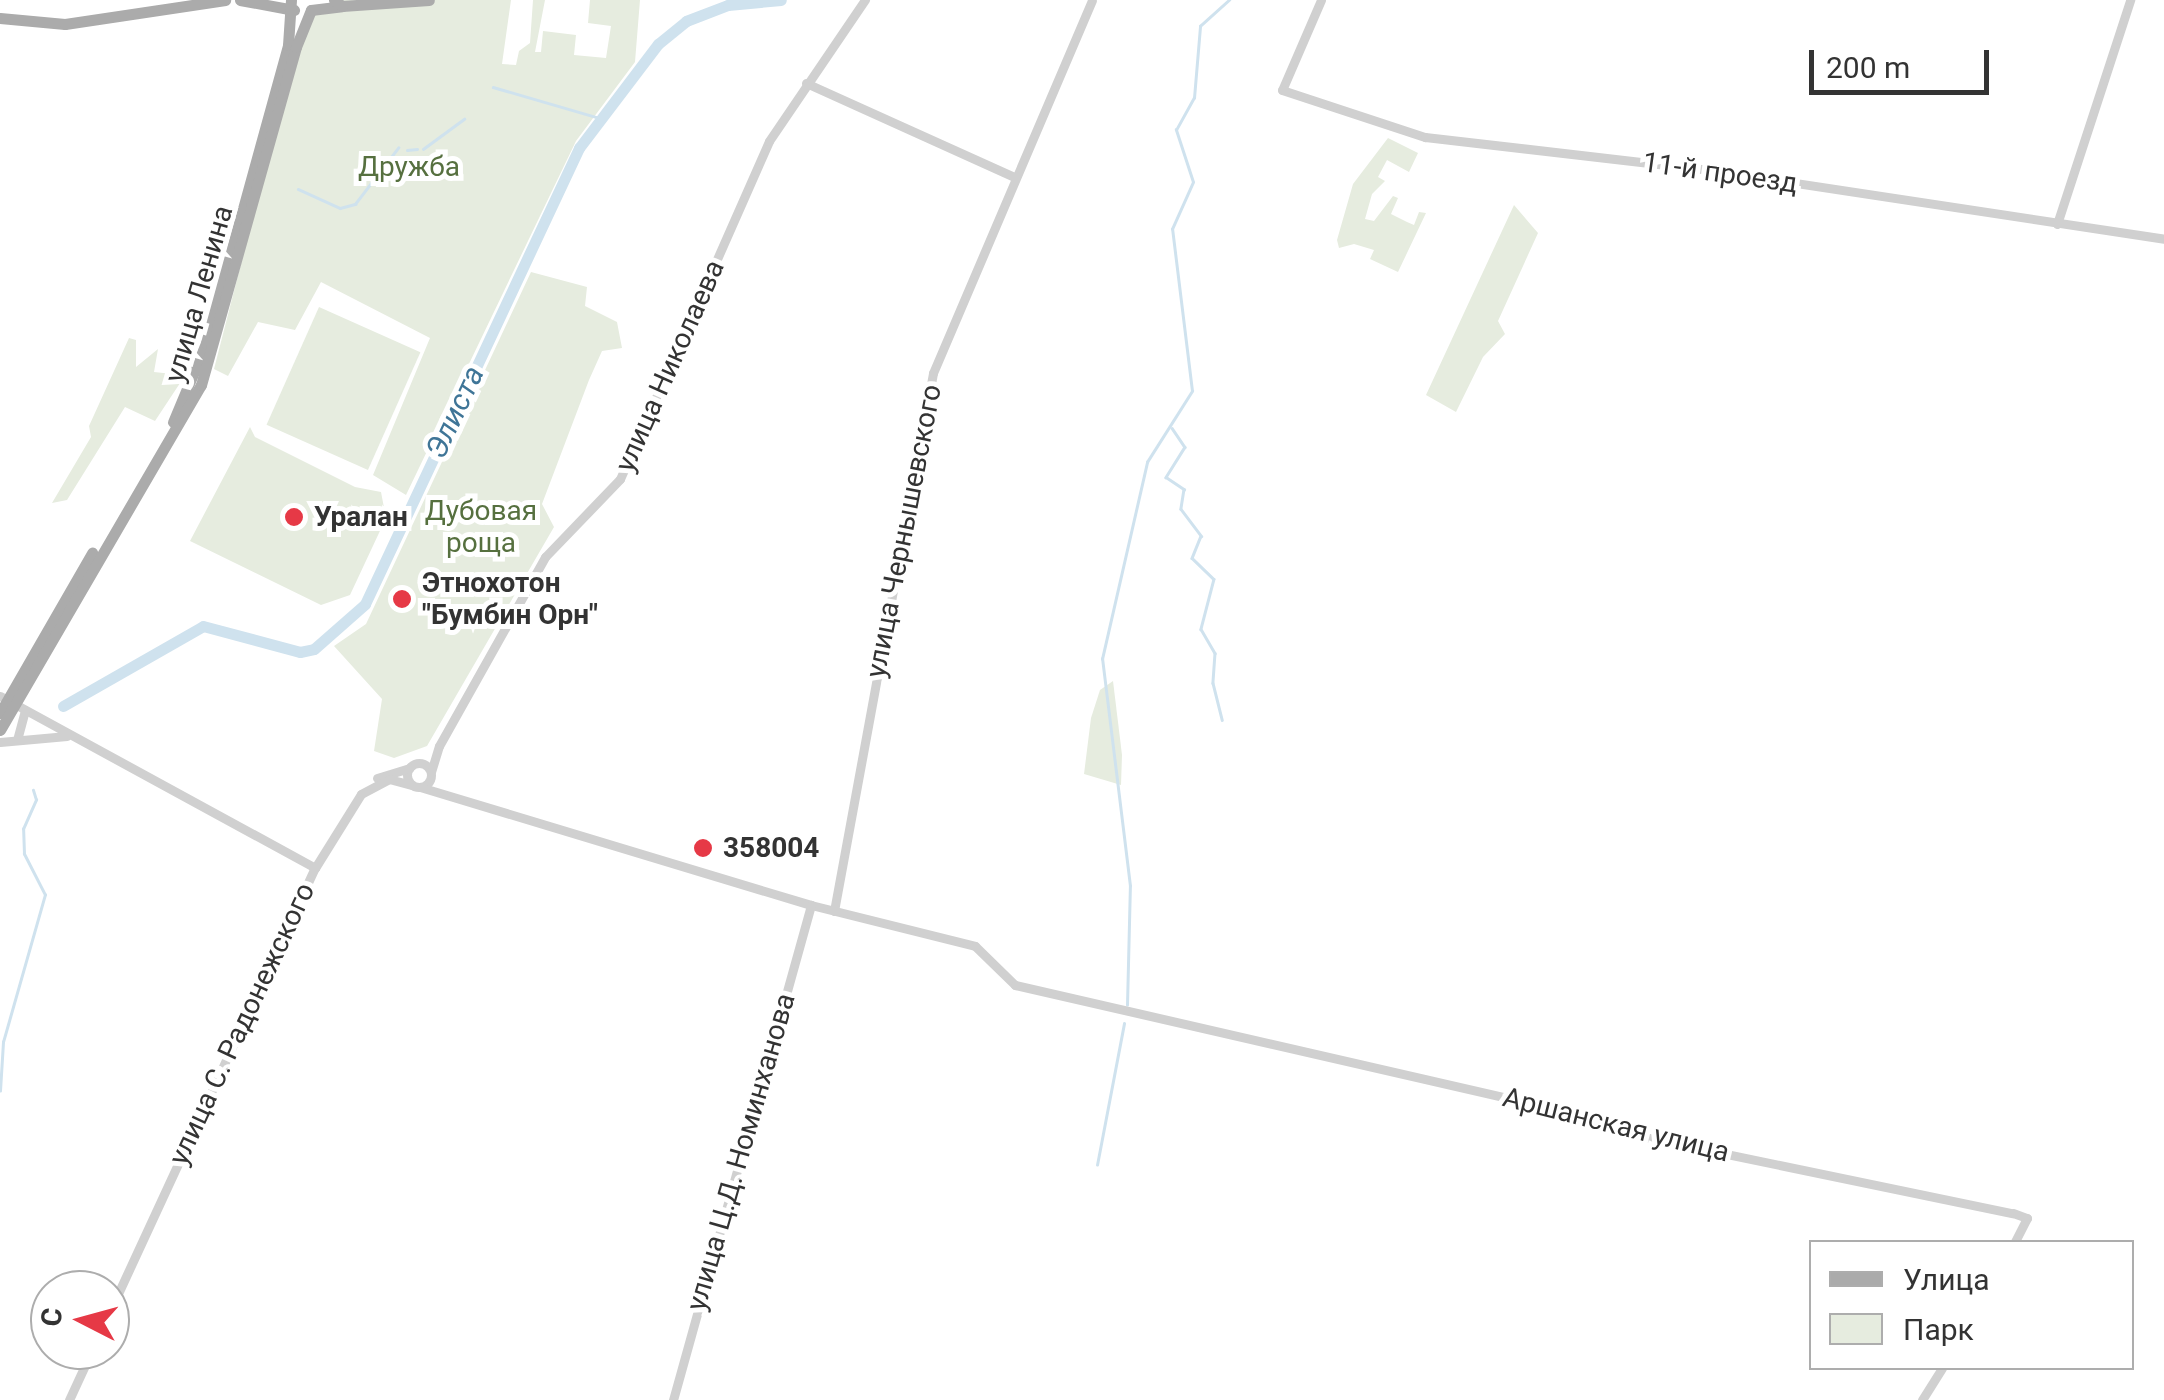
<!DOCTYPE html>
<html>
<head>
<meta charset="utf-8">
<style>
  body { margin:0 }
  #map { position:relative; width:2164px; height:1400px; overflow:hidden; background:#fff; font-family:Roboto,sans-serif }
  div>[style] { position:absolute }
  .green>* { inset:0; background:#e6ecdf; transform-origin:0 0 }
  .stream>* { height:2.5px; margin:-1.25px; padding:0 1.25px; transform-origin:1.25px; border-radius:1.25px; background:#cfe2ee }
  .river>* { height:11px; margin:-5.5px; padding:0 5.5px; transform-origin:5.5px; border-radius:5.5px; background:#cfe2ee }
  .minor>* { height:9px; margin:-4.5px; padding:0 4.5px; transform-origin:4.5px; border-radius:4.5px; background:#d0d0d0 }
  .minor>.ring { margin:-4.5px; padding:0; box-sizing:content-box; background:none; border:9px solid #d0d0d0; border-radius:50% }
  .major>* { height:11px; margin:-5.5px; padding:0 5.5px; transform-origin:5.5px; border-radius:5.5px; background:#ababab }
  .dots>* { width:28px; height:28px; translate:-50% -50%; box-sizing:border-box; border:5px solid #fff; border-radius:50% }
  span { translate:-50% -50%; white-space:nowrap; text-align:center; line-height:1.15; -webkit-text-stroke:10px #fff; paint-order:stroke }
  .park-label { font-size:28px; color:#56703f }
  .street-label { font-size:28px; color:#333 }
  .poi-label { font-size:28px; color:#333; font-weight:700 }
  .left { translate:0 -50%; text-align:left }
  .water-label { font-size:30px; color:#3f7597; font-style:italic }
  .legend { position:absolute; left:1809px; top:1240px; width:325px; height:130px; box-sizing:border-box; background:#fff; border:2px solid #adadad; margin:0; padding:12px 18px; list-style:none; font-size:30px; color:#333 }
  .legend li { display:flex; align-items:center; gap:20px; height:50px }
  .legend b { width:50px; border:2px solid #adadad }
  .north { position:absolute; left:30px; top:1270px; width:100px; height:100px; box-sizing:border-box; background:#fff; border:2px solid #adadad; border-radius:50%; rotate:276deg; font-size:28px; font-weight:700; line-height:40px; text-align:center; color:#333 }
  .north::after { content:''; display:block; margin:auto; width:35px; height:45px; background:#e63946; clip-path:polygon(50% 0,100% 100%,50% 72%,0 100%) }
  .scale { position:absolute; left:1809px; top:50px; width:180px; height:45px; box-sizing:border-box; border:5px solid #333; border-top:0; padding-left:12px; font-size:30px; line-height:35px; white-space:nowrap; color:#333; -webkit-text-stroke:8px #fff; paint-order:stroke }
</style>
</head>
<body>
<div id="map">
  <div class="green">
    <div style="clip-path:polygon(338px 0,511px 0,502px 64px,516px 65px,519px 51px,530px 43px,533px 0,545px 0,535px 52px,541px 52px,543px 31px,576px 35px,574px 55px,606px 58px,611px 26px,588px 23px,590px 0,640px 0,635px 62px,576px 141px,406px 495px,373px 475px,430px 338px,321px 282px,295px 330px,258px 322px,228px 376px,214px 369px,291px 69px,313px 12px)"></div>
    <div style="clip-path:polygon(1388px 138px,1418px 153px,1409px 172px,1387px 160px,1378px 177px,1385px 181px,1372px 194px,1365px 219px,1374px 221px,1393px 196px,1398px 198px,1391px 214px,1407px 222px,1414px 225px,1419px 212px,1426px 213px,1398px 272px,1370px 259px,1374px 250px,1354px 244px,1339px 248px,1337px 240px,1353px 184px)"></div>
    <div style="clip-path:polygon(1514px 205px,1538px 233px,1498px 321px,1505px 334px,1483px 357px,1456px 412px,1426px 395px)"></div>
    <div style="clip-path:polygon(531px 272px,587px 287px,585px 306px,617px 322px,622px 348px,602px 351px,589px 380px,542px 504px,554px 527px,427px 746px,394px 758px,374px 751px,382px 699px,334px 646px,366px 624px)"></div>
    <div style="left:319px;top:307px;width:111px;height:129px;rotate:24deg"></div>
    <div style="clip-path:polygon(129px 338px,136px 340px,136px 367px,158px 349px,154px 372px,182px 375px,194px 351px,186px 374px,155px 421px,125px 407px,67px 500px,52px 503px,91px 437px,89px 426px)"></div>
    <div style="clip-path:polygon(250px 427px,255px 437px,355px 487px,381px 492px,386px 518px,350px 595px,321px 605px,190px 541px)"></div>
    <div style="clip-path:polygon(1113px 681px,1122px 755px,1121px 785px,1084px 774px,1091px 718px,1100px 690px)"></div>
  </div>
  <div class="stream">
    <div style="left:493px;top:87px;width:111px;rotate:16.2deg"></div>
    <div style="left:423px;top:149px;width:51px;rotate:-36.2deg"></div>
    <div style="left:407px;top:150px;width:10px;rotate:-6deg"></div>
    <div style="left:298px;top:189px;width:46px;rotate:24.3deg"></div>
    <div style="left:340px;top:208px;width:16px;rotate:-15deg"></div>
    <div style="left:355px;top:204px;width:71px;rotate:-52.5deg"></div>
    <div style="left:1172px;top:428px;width:23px;rotate:56deg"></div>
    <div style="left:1185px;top:447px;width:36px;rotate:122deg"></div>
    <div style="left:1166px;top:477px;width:22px;rotate:34deg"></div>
    <div style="left:1184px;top:489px;width:20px;rotate:99deg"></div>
    <div style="left:1181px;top:509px;width:34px;rotate:53deg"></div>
    <div style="left:1201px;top:536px;width:24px;rotate:112deg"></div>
    <div style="left:1192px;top:558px;width:30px;rotate:44deg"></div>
    <div style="left:1214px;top:579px;width:52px;rotate:104.6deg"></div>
    <div style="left:1201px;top:629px;width:28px;rotate:60deg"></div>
    <div style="left:1215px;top:653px;width:30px;rotate:94deg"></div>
    <div style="left:1213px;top:683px;width:38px;rotate:76deg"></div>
    <div style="left:1127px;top:1005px;width:119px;rotate:-88.6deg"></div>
    <div style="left:1130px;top:886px;width:229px;rotate:-97deg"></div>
    <div style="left:1102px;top:659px;width:202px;rotate:-77.1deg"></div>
    <div style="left:1147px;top:462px;width:84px;rotate:-57.6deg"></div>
    <div style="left:1192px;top:391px;width:163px;rotate:-97deg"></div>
    <div style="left:1172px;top:229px;width:51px;rotate:-65.9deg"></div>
    <div style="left:1193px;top:182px;width:55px;rotate:-108.1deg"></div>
    <div style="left:1176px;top:130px;width:37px;rotate:-61deg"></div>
    <div style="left:1194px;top:98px;width:72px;rotate:-85.2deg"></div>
    <div style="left:1200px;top:26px;width:39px;rotate:-42deg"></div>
    <div style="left:0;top:1091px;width:49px;rotate:-86.5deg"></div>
    <div style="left:3px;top:1042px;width:153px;rotate:-74.1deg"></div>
    <div style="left:45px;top:895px;width:46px;rotate:-117.1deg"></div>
    <div style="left:24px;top:854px;width:25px;rotate:-92deg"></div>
    <div style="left:23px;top:829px;width:32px;rotate:-66deg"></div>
    <div style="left:36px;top:800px;width:10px;rotate:-107deg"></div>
    <div style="left:1097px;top:1165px;width:144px;rotate:-79.2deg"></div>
  </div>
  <div class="river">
    <div style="left:63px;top:706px;width:161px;rotate:-29.7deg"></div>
    <div style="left:203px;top:626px;width:100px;rotate:15deg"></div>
    <div style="left:300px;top:652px;width:14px;rotate:-12deg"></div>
    <div style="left:314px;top:649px;width:68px;rotate:-41.4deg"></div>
    <div style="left:365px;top:604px;width:504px;rotate:-64.86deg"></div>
    <div style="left:579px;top:148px;width:131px;rotate:-52.8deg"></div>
    <div style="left:658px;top:44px;width:36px;rotate:-39deg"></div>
    <div style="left:686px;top:21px;width:45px;rotate:-20.9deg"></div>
    <div style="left:728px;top:5px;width:53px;rotate:-5.4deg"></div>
  </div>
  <div class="minor">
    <div style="left:1321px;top:0;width:98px;rotate:113.4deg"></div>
    <div style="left:1282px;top:90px;width:151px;rotate:18.2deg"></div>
    <div style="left:1425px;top:137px;width:280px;rotate:6.6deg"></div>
    <div style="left:1703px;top:169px;width:466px;rotate:8.6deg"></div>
    <div style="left:806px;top:83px;width:230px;rotate:24.3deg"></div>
    <div style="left:2057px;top:224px;width:236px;rotate:-71.9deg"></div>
    <div style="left:0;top:696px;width:359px;rotate:28.6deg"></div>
    <div style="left:17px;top:740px;width:31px;rotate:-75deg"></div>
    <div style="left:0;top:742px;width:67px;rotate:-5.1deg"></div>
    <div class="ring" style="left:407px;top:763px;width:15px;height:15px"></div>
    <div style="left:431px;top:772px;width:27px;rotate:-73deg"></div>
    <div style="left:439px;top:746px;width:217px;rotate:-60.7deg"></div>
    <div style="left:545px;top:557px;width:108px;rotate:-46.1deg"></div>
    <div style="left:620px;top:479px;width:369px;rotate:-66.2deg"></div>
    <div style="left:769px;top:141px;width:171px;rotate:-55.8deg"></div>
    <div style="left:377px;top:778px;width:34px;rotate:-17deg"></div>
    <div style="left:420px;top:787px;width:408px;rotate:16.8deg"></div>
    <div style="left:811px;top:905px;width:169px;rotate:14deg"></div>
    <div style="left:975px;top:946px;width:56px;rotate:44.3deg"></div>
    <div style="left:1015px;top:985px;width:542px;rotate:12.91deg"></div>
    <div style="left:1543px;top:1106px;width:86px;rotate:18.2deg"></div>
    <div style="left:1625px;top:1133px;width:396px;rotate:11.7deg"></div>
    <div style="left:2013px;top:1213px;width:15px;rotate:20deg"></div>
    <div style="left:2027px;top:1218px;width:27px;rotate:117deg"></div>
    <div style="left:834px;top:911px;width:547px;rotate:-79.57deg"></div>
    <div style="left:933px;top:373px;width:405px;rotate:-66.9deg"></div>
    <div style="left:110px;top:1311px;width:488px;rotate:-65.2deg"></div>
    <div style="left:315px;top:868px;width:87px;rotate:-58.1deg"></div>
    <div style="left:361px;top:794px;width:32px;rotate:-28deg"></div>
    <div style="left:389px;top:779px;width:24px;rotate:15deg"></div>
    <div style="left:69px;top:1400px;width:55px;rotate:-65.3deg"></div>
    <div style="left:673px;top:1400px;width:514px;rotate:-74.42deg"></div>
    <div style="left:1922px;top:1400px;width:38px;rotate:-58deg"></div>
  </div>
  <div class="major">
    <div style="left:240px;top:0;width:55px;rotate:10.5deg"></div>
    <div style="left:342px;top:6px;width:87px;rotate:-3.9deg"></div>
    <div style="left:0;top:18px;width:65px;rotate:5.3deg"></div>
    <div style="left:65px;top:24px;width:162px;rotate:-8.5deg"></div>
    <div style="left:173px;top:422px;width:86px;rotate:-67.3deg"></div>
    <div style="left:206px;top:343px;width:309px;rotate:-74.6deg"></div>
    <div style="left:288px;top:45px;width:45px;rotate:-86.2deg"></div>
    <div style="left:0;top:713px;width:185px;rotate:-60.1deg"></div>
    <div style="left:0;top:730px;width:399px;rotate:-59.8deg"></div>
    <div style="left:201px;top:385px;width:351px;rotate:-74.3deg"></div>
    <div style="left:296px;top:47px;width:40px;rotate:-68deg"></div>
    <div style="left:311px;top:10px;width:31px;rotate:-7deg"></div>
    <div style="left:342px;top:6px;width:10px;rotate:-143deg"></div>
  </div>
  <div class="dots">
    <div style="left:294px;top:517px;background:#e63946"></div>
    <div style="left:402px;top:599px;background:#e63946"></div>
    <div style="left:703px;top:848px;background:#e63946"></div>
  </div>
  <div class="park-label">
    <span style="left:409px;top:167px">Дружба</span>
    <span style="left:481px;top:527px">Дубовая<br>роща</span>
  </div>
  <div class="street-label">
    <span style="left:1720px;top:173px;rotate:8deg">11-й проезд</span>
    <span style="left:199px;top:294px;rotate:-74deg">улица Ленина</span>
    <span style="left:670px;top:366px;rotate:-66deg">улица Николаева</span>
    <span style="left:904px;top:531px;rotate:-79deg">улица Чернышевского</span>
    <span style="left:242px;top:1024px;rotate:-65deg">улица С. Радонежского</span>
    <span style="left:1616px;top:1125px;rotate:14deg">Аршанская улица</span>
    <span style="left:741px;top:1152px;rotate:-74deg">улица Ц.Д. Номинханова</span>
  </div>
  <div class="poi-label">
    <span class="left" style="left:314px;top:517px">Уралан</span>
    <span class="left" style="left:422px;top:599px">Этнохотон<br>"Бумбин Орн"</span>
    <span class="left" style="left:723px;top:848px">358004</span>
  </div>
  <div class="water-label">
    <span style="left:455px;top:412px;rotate:-65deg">Элиста</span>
  </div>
  <ul class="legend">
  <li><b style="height:12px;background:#ababab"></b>Улица</li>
  <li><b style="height:28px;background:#e6ecdf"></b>Парк</li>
  </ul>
  <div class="north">С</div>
  <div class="scale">200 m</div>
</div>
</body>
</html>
